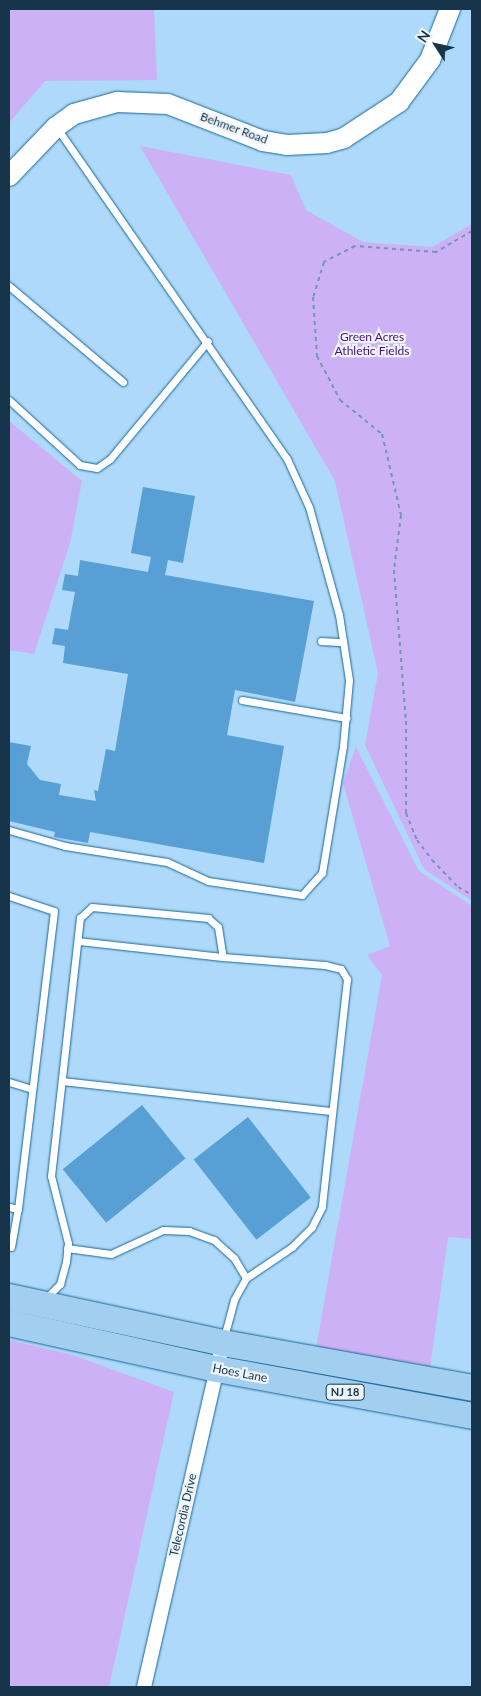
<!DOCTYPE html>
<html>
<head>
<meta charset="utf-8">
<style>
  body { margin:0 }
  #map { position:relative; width:481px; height:1696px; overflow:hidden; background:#aed9fa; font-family:Lato,sans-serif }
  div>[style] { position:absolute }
  .green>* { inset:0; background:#ccb1f7 }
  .building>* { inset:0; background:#579fd4; transform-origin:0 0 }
  .path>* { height:2px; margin-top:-1px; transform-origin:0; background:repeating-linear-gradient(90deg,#7197b4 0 4px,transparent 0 8px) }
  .roads { filter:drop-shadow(0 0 1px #196899) drop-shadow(0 0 1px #196899) }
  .lane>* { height:7px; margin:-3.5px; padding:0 3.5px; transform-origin:3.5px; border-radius:3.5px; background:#fff }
  .street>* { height:14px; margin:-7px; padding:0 7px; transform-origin:7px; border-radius:7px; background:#fff }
  .secondary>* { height:20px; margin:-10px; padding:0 10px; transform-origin:10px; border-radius:10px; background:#fff }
  .highway>* { height:26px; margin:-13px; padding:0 13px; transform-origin:13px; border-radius:13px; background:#a2cef0 }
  span { translate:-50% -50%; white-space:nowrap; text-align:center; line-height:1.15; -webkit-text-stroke:4.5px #eef5fa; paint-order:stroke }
  .shield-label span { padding:1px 4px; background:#eef5fa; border:1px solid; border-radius:4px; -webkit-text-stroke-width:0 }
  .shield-label { font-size:11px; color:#16344a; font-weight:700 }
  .street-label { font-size:12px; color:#16344a }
  .park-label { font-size:12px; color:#4a117d }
  .frame { position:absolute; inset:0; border:10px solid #16344a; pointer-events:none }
  .north { position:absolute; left:411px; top:20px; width:50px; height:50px; -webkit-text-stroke:4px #eef5fa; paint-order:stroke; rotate:305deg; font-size:14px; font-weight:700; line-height:20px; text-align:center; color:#16344a }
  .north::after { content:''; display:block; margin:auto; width:18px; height:22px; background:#16344a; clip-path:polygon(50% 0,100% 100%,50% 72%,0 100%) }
</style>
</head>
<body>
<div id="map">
  <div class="green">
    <div style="clip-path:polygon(9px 9px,154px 9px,157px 80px,45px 81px,9px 123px)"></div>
    <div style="clip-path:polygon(140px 146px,291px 175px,306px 210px,363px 242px,432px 247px,472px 224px,472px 901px,424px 869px,365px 745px,378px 673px,335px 481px)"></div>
    <div style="clip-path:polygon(9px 421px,82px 481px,70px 543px,34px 654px,9px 650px)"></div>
    <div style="clip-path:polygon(356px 747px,419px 871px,472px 906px,472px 1239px,448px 1237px,429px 1376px,315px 1354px,382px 975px,367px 955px,390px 946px,343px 783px)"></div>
    <div style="clip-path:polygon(9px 1340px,73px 1355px,174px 1392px,109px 1687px,9px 1687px)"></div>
  </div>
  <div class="building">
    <div style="clip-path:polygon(143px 487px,195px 496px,183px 563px,168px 560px,165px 575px,314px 601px,295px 702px,235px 690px,227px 735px,284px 746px,264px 863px,90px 832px,88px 843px,54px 837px,55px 832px,9px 821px,9px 742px,31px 746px,27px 764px,40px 780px,61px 784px,59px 795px,96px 801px,94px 790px,98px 791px,106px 749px,115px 751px,128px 674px,63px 663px,65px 646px,52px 644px,55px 628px,68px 630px,75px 592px,62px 590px,65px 574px,78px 576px,80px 560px,148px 572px,151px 557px,131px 553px)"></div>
    <div style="left:142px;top:1105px;width:69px;height:102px;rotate:51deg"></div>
    <div style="left:248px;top:1117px;width:102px;height:69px;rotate:52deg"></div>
  </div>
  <div class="path">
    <div style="left:472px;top:231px;width:42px;rotate:149.7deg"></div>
    <div style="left:436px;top:252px;width:81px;rotate:-175.8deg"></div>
    <div style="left:355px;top:246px;width:35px;rotate:153deg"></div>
    <div style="left:324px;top:262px;width:37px;rotate:107deg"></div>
    <div style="left:313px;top:297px;width:59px;rotate:86.1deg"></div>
    <div style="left:317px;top:356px;width:50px;rotate:62.4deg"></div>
    <div style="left:340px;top:400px;width:54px;rotate:39deg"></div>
    <div style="left:382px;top:434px;width:83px;rotate:76.8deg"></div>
    <div style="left:401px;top:515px;width:55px;rotate:97.3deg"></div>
    <div style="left:394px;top:570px;width:151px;rotate:85.5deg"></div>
    <div style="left:406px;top:721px;width:92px;rotate:90deg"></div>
    <div style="left:406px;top:813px;width:29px;rotate:68deg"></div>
    <div style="left:417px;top:840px;width:25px;rotate:53deg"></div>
    <div style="left:432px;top:860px;width:37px;rotate:46deg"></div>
    <div style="left:458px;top:887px;width:16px;rotate:30deg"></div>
  </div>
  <div class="roads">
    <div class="lane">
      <div style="left:9px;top:286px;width:149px;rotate:40.1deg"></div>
      <div style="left:9px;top:400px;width:96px;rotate:42.5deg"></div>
      <div style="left:80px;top:465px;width:17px;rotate:10deg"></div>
      <div style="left:97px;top:468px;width:16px;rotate:-35deg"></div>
      <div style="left:110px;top:459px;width:153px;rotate:-50.3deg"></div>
      <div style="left:321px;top:641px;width:22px;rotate:3deg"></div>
      <div style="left:242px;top:700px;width:106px;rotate:9.8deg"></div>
      <div style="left:9px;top:830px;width:58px;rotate:15.9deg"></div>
      <div style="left:65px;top:846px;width:103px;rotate:8.9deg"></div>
      <div style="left:167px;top:862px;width:45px;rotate:24.9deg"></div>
      <div style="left:208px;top:881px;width:95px;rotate:8.5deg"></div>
      <div style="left:302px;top:895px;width:30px;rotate:-48deg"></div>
      <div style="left:322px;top:873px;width:129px;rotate:-80.6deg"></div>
      <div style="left:343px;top:746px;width:66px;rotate:-84.8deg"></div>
      <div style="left:349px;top:680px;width:66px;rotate:-98.7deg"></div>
      <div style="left:339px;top:615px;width:112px;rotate:-105.5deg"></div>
      <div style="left:309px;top:507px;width:53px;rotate:-114.6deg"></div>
      <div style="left:287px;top:459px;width:402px;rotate:-124.8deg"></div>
      <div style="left:9px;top:896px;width:47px;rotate:18.4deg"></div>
      <div style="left:54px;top:911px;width:300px;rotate:96.9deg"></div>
      <div style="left:18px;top:1209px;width:9px;rotate:-167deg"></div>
      <div style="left:78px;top:941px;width:146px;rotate:6.3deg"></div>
      <div style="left:62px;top:1081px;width:270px;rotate:6.4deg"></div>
      <div style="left:9px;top:1082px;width:24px;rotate:17deg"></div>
      <div style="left:11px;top:1247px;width:39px;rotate:-80deg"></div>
      <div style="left:67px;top:1248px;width:44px;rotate:7.8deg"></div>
      <div style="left:111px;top:1254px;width:57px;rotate:-24.8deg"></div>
      <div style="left:163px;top:1230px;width:26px;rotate:2deg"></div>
      <div style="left:189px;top:1231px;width:27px;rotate:20deg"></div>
      <div style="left:214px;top:1240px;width:27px;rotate:42deg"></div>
      <div style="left:234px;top:1258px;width:23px;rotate:59deg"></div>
      <div style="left:46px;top:1298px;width:20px;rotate:-45deg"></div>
      <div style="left:60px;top:1284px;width:23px;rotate:-75deg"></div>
      <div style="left:66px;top:1262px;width:19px;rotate:-84deg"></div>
      <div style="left:68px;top:1243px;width:69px;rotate:-104.2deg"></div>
      <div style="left:51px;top:1176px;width:260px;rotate:-83.6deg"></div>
      <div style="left:80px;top:918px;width:16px;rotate:-43deg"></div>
      <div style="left:92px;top:907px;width:117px;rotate:5.4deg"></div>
      <div style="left:208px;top:918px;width:13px;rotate:42deg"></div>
      <div style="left:218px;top:927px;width:30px;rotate:81deg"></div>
      <div style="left:223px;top:957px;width:102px;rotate:4.5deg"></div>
      <div style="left:325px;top:965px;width:16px;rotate:14deg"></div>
      <div style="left:341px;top:969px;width:12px;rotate:59deg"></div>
      <div style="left:347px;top:979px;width:229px;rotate:96.3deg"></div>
      <div style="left:322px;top:1207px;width:22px;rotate:117deg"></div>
      <div style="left:312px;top:1227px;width:28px;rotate:135deg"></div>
      <div style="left:292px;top:1247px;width:55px;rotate:146deg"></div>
      <div style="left:246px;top:1278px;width:25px;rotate:119deg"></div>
      <div style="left:234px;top:1300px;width:39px;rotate:105deg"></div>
    </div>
    <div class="street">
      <div style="left:144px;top:1687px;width:353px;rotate:-77.1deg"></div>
    </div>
    <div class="secondary">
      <div style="left:9px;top:176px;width:68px;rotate:-46.2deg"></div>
      <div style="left:56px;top:127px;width:22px;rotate:-36deg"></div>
      <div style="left:74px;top:114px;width:45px;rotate:-15.6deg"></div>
      <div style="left:117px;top:102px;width:51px;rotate:2.2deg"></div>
      <div style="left:168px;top:104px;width:102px;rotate:21.3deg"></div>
      <div style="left:263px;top:141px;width:24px;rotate:9deg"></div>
      <div style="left:287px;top:145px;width:40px;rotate:-2.9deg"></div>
      <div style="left:327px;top:143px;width:18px;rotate:-16deg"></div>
      <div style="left:344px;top:138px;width:66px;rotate:-33.2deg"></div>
      <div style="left:399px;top:102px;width:52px;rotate:-53.6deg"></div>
      <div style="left:430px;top:60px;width:55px;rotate:-68.6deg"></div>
    </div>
    <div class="highway">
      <div style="left:9px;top:1297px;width:219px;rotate:12.1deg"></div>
      <div style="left:223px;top:1343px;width:253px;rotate:10.2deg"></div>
      <div style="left:9px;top:1323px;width:213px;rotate:12.5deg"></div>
      <div style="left:217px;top:1369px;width:259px;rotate:10.4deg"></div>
    </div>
  </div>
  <div class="shield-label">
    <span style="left:345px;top:1392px">NJ 18</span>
  </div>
  <div class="street-label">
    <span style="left:234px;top:128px;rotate:20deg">Behmer Road</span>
    <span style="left:240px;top:1373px;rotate:11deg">Hoes Lane</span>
    <span style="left:183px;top:1515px;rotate:-77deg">Telecordia Drive</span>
  </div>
  <div class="park-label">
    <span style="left:372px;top:344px">Green Acres<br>Athletic Fields</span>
  </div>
  <div class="frame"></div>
  <div class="north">N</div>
</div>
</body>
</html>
